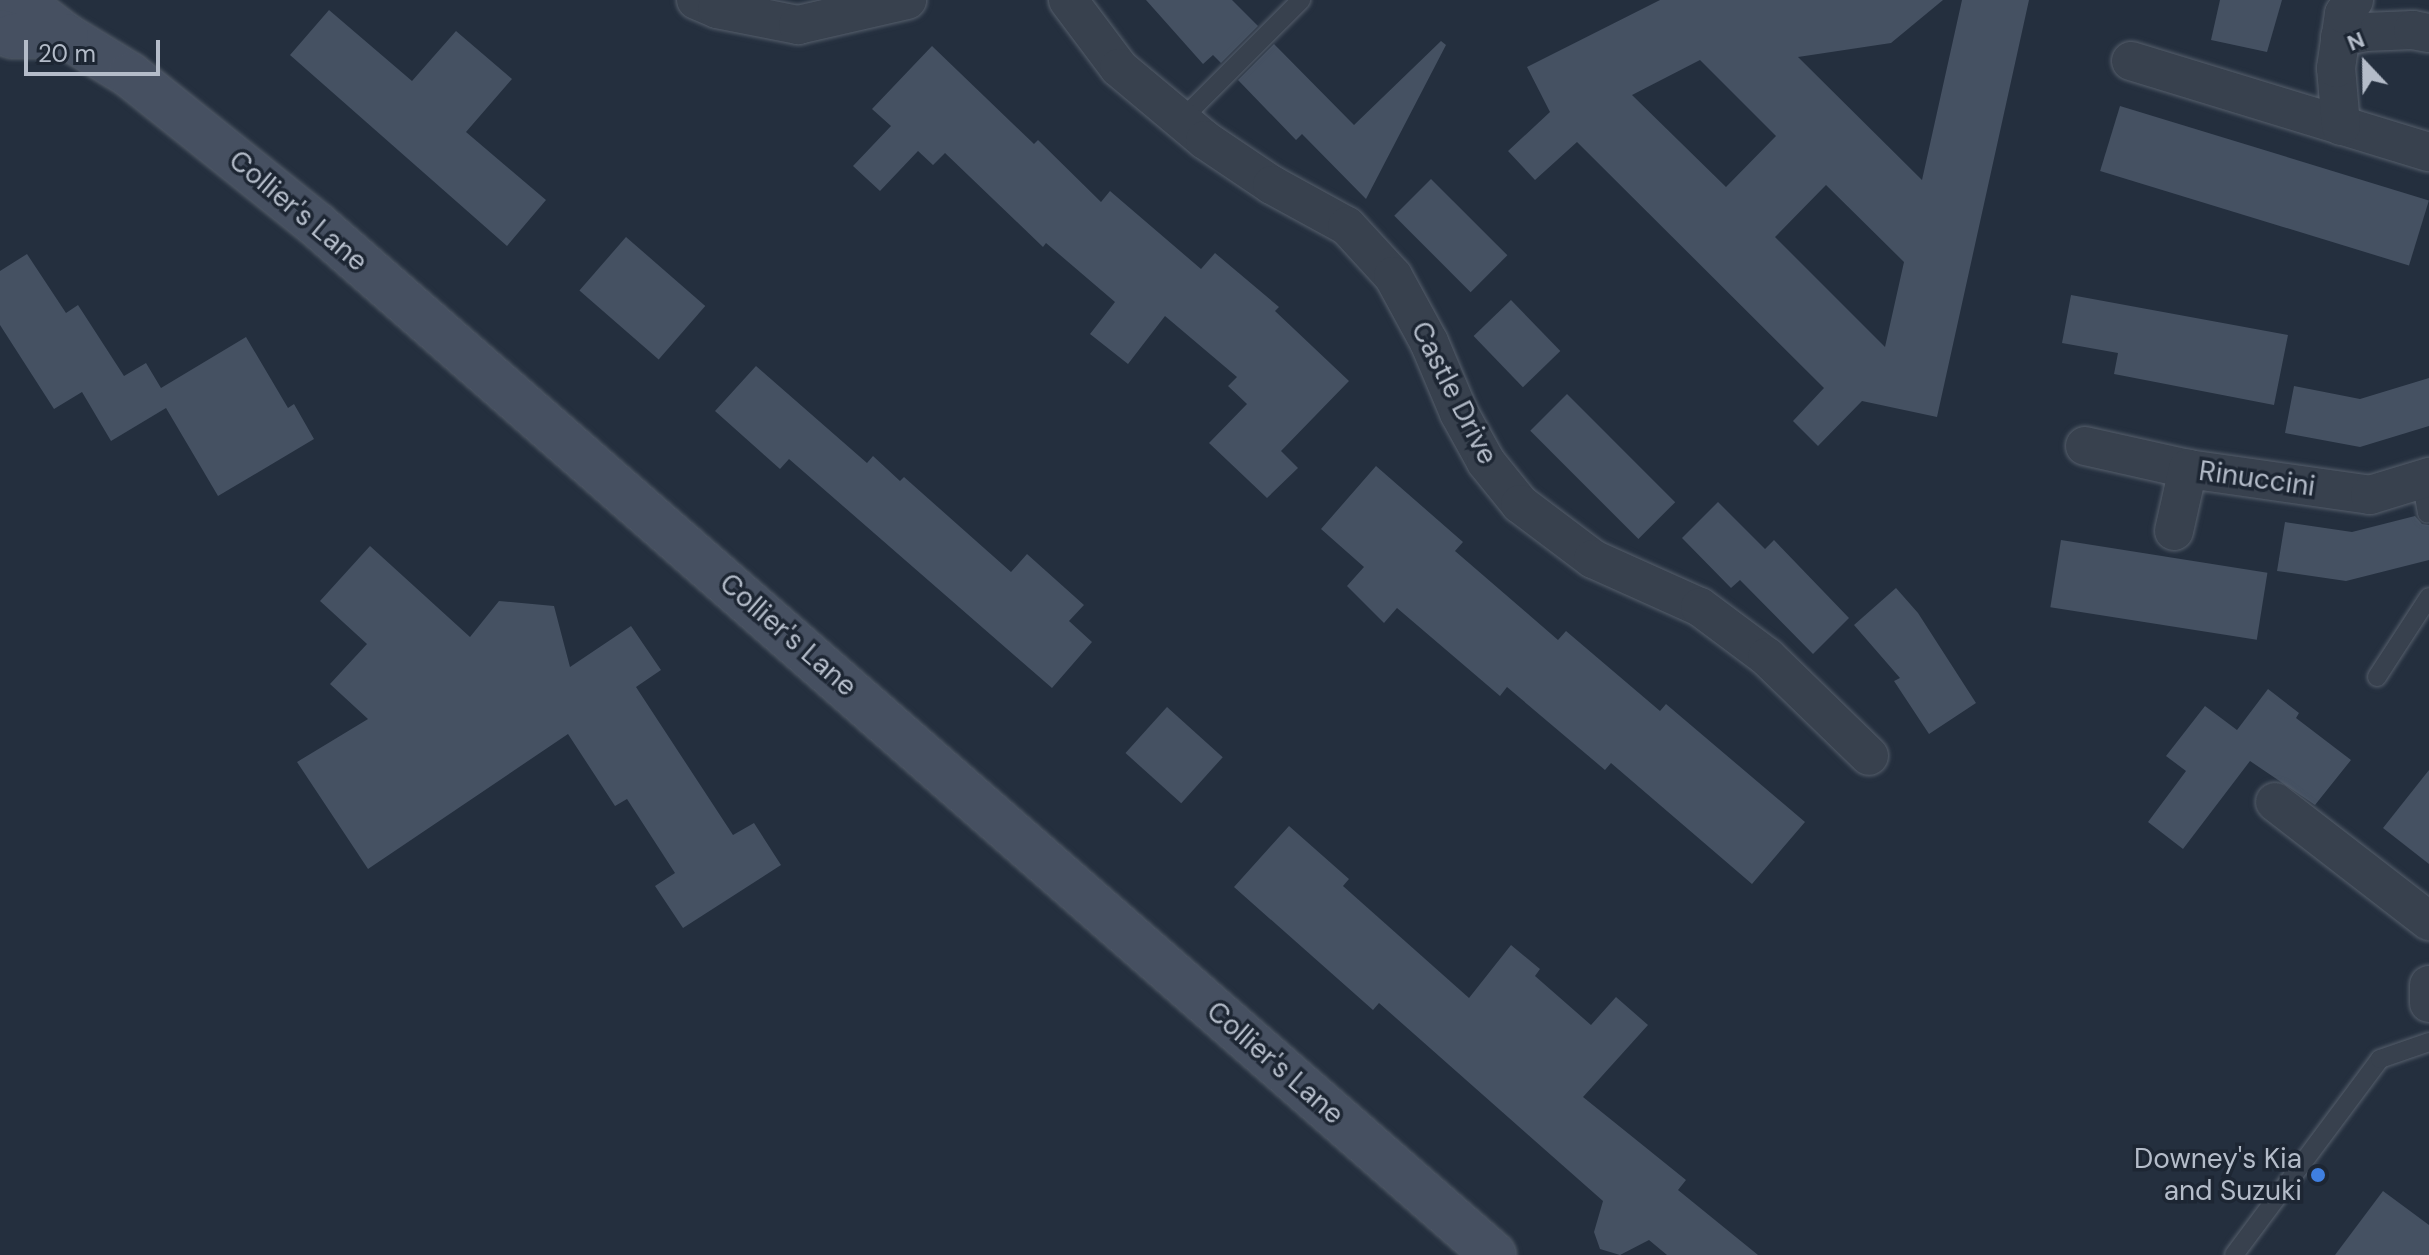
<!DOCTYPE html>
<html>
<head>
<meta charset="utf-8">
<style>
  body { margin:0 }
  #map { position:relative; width:2429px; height:1255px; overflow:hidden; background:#242f3e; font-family:"DM Sans",sans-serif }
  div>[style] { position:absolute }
  .building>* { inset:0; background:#455162; transform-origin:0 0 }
  .roads { filter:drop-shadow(0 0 2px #565f6c) drop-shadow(0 0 2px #565f6c) }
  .lane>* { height:18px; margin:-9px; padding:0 9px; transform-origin:9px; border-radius:9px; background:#38414e }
  .street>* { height:38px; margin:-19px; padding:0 19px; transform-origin:19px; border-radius:19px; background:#38414e }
  .secondary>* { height:44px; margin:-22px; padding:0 22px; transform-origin:22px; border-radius:22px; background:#465061 }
  .dots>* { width:22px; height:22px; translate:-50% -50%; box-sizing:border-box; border:4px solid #1d2633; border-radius:50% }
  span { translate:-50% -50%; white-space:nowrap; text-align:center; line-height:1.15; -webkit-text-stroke:7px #1d2633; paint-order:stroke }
  .street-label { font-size:28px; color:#b4bcc9 }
  .poi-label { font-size:28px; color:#b4bcc9 }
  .right { translate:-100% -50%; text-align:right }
  .north { position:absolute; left:2325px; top:24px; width:80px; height:80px; -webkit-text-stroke:6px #1d2633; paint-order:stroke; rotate:338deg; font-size:22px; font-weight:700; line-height:32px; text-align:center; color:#b4bcc9 }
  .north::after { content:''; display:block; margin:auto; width:28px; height:36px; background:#b4bcc9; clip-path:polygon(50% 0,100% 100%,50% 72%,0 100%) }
  .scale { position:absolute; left:24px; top:40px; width:136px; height:36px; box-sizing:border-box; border:4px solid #b4bcc9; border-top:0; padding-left:10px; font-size:24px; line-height:28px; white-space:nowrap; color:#b4bcc9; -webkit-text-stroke:6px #1d2633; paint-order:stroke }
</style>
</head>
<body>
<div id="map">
  <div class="building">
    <div style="clip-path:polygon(1146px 0,1232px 0,1258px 26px,1221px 63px,1213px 55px,1203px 64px)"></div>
    <div style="clip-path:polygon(evenodd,1660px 0,1943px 0,1891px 43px,1798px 57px,1922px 180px,1962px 0,2029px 0,1937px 417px,1862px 401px,1818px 446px,1793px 421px,1824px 388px,1577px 142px,1535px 180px,1508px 151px,1550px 112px,1527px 67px,1660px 0,1700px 60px,1776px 136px,1726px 187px,1632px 95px,1700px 60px,1660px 0,1826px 185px,1904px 262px,1885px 347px,1775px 237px,1826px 185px)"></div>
    <div style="clip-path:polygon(2220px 0,2282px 0,2267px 52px,2211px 40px)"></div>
    <div style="clip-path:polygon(329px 10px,412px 81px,456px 31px,512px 79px,466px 132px,546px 200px,507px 246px,290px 55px)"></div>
    <div style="clip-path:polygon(1441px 41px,1446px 45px,1366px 199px,1302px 134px,1296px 140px,1238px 80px,1274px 44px,1354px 125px)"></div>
    <div style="clip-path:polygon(932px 46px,1034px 144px,1038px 140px,1101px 202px,1110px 191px,1201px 269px,1215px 253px,1279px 307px,1275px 311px,1349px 381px,1281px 451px,1298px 468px,1267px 498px,1209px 443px,1247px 404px,1228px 386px,1237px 377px,1165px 316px,1128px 364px,1090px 334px,1115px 302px,1046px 243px,1043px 247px,945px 153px,933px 165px,918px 151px,880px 191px,853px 166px,891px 126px,872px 109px)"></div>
    <div style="left:2120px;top:106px;width:323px;height:68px;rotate:17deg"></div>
    <div style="left:1431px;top:179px;width:108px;height:52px;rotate:45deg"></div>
    <div style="left:626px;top:237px;width:105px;height:71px;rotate:41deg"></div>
    <div style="clip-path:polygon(27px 254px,66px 313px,78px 305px,124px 376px,146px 363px,161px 388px,246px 337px,288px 408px,294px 404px,314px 439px,218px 496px,166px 408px,111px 441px,82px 392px,54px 409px,0 325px,0 271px)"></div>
    <div style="clip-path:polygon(2071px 295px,2288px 335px,2274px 405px,2114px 374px,2118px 353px,2062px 343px)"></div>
    <div style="left:1511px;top:300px;width:71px;height:52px;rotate:46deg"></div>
    <div style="clip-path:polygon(756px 366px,867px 463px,873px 456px,900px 481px,904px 477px,1011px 572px,1027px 554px,1084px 605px,1069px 621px,1092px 642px,1052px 688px,789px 459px,780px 469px,715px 411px)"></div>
    <div style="clip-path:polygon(2429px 378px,2429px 426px,2360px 447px,2285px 433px,2294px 386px,2360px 399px)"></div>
    <div style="left:1567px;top:394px;width:153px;height:52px;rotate:45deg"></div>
    <div style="clip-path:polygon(1376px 466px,1463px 542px,1455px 551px,1558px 640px,1566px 631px,1660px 711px,1666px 704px,1805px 822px,1752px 884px,1611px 763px,1605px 770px,1507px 687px,1500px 696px,1397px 608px,1384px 623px,1347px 586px,1364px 567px,1321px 529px)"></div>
    <div style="clip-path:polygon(1718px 502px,1765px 549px,1774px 540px,1849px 618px,1813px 654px,1740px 580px,1731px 588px,1682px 538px)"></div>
    <div style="clip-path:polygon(2415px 516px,2422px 524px,2429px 525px,2429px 560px,2346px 581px,2277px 571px,2285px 522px,2352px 532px)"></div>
    <div style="left:2061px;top:540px;width:209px;height:68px;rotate:9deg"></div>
    <div style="clip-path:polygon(370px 546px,470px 637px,499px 601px,554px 606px,570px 667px,631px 626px,661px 670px,636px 687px,733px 835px,754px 823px,781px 865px,683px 928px,655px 886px,675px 873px,627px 799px,615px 806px,568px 734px,368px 869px,297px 762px,368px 719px,330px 684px,367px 644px,320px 601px)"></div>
    <div style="clip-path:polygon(1896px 588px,1918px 613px,1976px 703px,1929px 734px,1894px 681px,1900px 678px,1854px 625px)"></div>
    <div style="clip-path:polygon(2268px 689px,2299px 713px,2296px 718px,2351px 760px,2315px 805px,2250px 761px,2183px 849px,2148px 822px,2186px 771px,2166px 756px,2205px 706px,2237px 730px)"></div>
    <div style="left:1167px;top:707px;width:75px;height:62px;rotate:42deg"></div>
    <div style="clip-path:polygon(2429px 770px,2429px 864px,2383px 828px)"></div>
    <div style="clip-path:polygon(1289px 826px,1349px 879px,1343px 886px,1469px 998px,1511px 945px,1540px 969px,1535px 976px,1591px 1025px,1616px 997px,1648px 1025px,1583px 1097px,1686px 1180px,1678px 1190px,1758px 1255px,1667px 1255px,1649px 1240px,1620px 1255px,1600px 1249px,1594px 1232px,1603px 1201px,1379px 1003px,1373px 1010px,1234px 887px)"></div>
    <div style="clip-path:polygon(2383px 1191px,2429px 1225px,2429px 1255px,2335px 1255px)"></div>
  </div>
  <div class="roads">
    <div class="lane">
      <div style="left:1181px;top:120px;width:170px;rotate:-45deg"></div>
      <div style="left:2421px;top:479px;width:35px;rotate:80deg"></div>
      <div style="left:2377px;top:677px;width:95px;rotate:-57deg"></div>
      <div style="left:2234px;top:1255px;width:244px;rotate:-53.3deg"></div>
      <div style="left:2380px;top:1059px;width:52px;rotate:-19.1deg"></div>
    </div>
    <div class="street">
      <div style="left:696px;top:0;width:23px;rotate:23deg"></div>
      <div style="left:717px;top:9px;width:83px;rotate:11.2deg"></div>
      <div style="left:798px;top:25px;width:112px;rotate:-12.9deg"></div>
      <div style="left:1068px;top:0;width:85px;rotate:53.1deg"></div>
      <div style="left:1119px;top:68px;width:112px;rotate:39.9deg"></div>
      <div style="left:1205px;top:140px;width:81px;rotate:33.9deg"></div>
      <div style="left:1272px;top:185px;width:85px;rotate:28.7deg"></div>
      <div style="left:1347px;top:226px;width:68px;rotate:47.4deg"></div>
      <div style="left:1393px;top:276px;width:75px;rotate:61.4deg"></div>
      <div style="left:1429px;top:342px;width:77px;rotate:67.1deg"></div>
      <div style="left:1459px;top:413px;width:56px;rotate:61.1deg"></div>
      <div style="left:1486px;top:462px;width:54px;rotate:51deg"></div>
      <div style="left:1520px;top:504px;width:91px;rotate:37deg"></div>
      <div style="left:1593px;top:559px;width:117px;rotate:24.2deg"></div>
      <div style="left:1700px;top:607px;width:84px;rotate:36.7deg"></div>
      <div style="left:1767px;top:657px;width:142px;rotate:44.1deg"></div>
      <div style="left:2340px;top:37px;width:25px;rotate:-11deg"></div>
      <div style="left:2365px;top:32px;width:48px;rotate:-2.4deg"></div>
      <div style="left:2413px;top:30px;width:16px;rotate:11deg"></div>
      <div style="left:2131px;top:61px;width:312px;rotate:17deg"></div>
      <div style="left:2341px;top:126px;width:58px;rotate:-94.9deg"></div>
      <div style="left:2336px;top:68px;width:55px;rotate:-81.6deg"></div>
      <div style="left:2344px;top:14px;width:17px;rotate:-54deg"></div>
      <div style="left:2085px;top:446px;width:106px;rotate:12.6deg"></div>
      <div style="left:2188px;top:469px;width:184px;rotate:8.1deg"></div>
      <div style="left:2370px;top:495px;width:62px;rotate:-17deg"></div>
      <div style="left:2174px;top:531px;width:64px;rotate:-77.3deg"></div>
      <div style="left:2275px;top:802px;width:195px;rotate:37.7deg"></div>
      <div style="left:2429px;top:985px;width:18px;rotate:90deg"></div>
    </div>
    <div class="secondary">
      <div style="left:19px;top:0;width:59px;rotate:37.5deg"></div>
      <div style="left:66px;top:36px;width:75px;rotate:31.4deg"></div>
      <div style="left:130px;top:75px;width:238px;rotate:38.7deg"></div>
      <div style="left:316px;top:224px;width:1565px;rotate:41.19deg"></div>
      <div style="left:0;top:32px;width:14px;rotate:17deg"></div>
      <div style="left:13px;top:36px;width:53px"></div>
    </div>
  </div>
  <div class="dots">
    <div style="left:2318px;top:1175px;background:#3f7fe0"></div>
  </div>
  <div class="street-label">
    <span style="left:298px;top:211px;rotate:40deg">Collier's Lane</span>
    <span style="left:1454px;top:393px;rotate:63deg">Castle Drive</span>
    <span style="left:2257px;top:479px;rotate:8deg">Rinuccini</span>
    <span style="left:788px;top:635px;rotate:41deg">Collier's Lane</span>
    <span style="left:1275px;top:1063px;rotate:41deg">Collier's Lane</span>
  </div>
  <div class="poi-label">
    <span class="right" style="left:2302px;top:1175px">Downey's Kia<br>and Suzuki</span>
  </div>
  <div class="north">N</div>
  <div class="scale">20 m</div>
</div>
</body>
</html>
